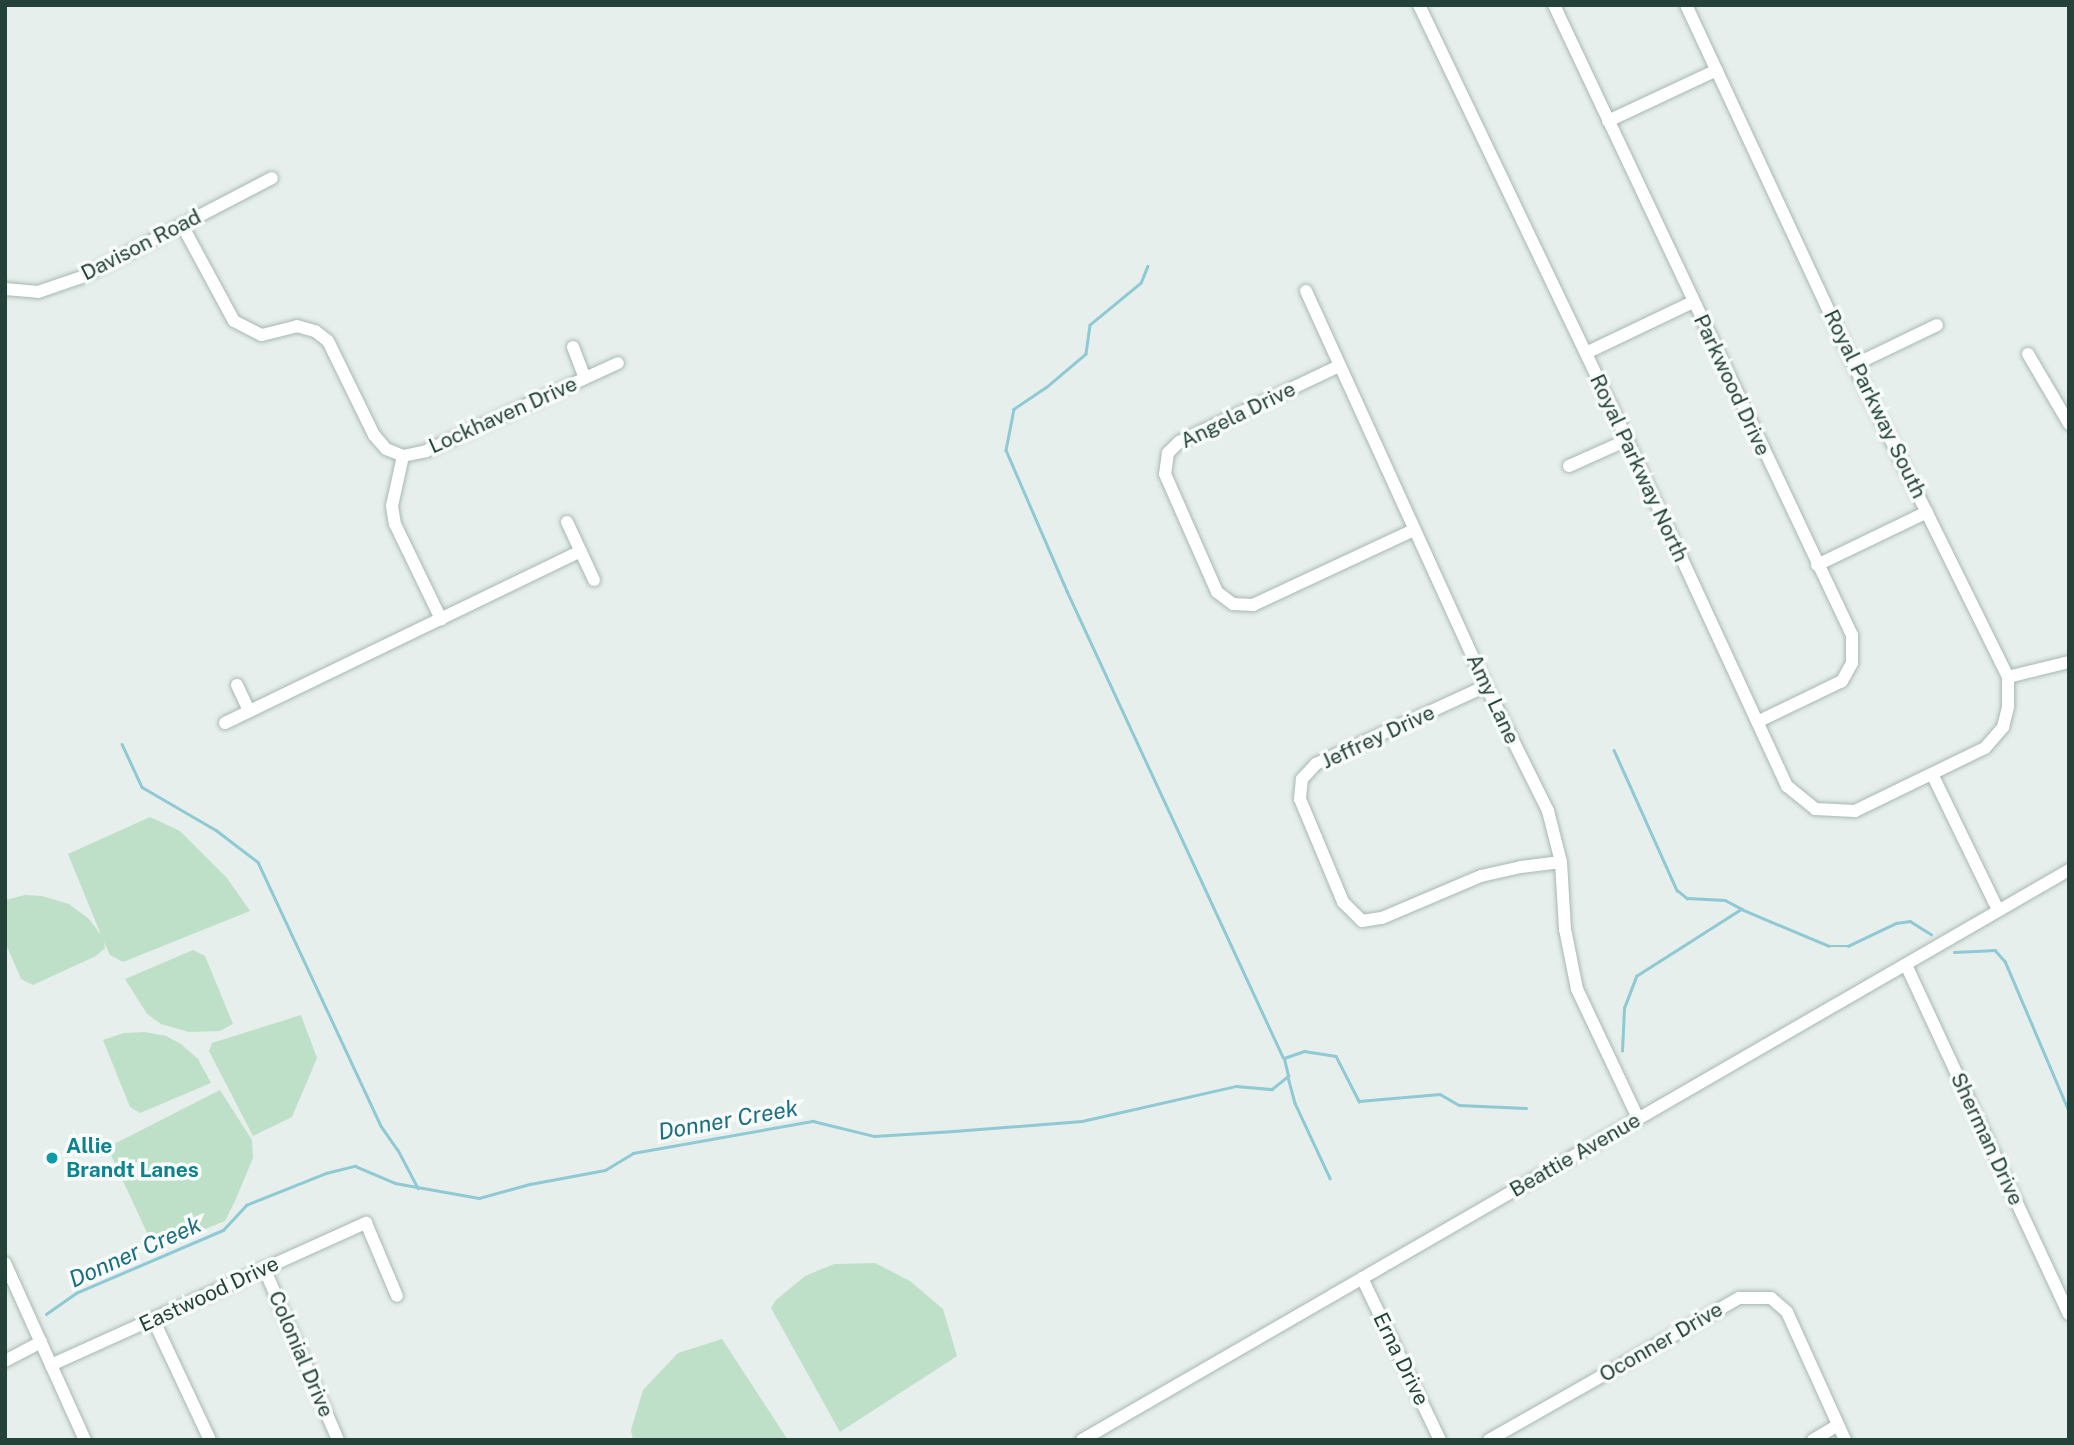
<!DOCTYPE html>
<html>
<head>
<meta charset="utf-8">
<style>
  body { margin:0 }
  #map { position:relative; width:2074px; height:1445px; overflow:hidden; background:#e6efeb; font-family:"Public Sans",sans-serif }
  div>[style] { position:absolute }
  .green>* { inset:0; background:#bfe0c8 }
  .stream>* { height:2.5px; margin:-1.25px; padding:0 1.25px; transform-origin:1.25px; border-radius:1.25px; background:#8ec9d4 }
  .roads { filter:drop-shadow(0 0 2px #a8b8b2) drop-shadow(0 0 2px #a8b8b2) }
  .minor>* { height:12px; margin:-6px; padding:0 6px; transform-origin:6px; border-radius:6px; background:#fff }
  .dots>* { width:19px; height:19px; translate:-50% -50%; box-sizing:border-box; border:4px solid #f7fbf9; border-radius:50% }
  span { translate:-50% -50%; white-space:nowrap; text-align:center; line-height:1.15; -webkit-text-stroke:7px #f7fbf9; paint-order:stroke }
  .street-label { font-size:21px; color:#24423a }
  .culture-label { font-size:21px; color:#0d838f; font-weight:700 }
  .left { translate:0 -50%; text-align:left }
  .water-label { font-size:23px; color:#1c6f80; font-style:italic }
  .frame { position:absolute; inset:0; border:7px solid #24423a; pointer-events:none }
</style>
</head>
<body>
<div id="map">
  <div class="green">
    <div style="clip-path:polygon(150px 817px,180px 831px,227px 878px,250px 911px,123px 962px,110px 955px,104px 942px,105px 948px,96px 956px,33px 985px,21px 979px,5px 942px,5px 900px,25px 895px,42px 896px,69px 904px,89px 919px,101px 935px,68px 854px)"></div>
    <div style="clip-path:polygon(193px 950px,205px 956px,233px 1024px,220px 1031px,189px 1032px,161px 1024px,147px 1014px,125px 979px)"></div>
    <div style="clip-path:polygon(301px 1015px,317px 1058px,292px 1117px,253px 1136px,209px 1051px,212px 1043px)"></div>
    <div style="clip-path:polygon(145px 1032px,166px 1036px,181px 1044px,198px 1059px,211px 1083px,140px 1113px,130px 1107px,103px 1040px,124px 1033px)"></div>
    <div style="clip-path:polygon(220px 1090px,252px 1140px,253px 1158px,235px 1201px,225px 1221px,170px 1243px,149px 1237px,110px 1153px,116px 1143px)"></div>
    <div style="clip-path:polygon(875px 1263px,910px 1281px,943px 1309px,957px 1356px,840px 1432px,771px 1308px,776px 1300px,805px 1276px,834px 1264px)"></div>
    <div style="clip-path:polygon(722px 1339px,788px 1440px,633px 1440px,631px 1430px,643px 1390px,678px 1353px)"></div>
  </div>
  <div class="stream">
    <div style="left:1148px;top:266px;width:18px;rotate:112deg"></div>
    <div style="left:1141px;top:283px;width:66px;rotate:140.5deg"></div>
    <div style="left:1090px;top:325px;width:29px;rotate:98deg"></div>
    <div style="left:1086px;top:354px;width:51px;rotate:139.8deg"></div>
    <div style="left:1047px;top:387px;width:40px;rotate:146deg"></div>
    <div style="left:1014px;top:409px;width:42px;rotate:101deg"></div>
    <div style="left:1006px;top:450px;width:154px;rotate:66.6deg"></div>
    <div style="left:1067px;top:591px;width:514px;rotate:65.13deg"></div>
    <div style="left:122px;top:744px;width:47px;rotate:65.1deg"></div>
    <div style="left:142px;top:787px;width:86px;rotate:30.2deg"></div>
    <div style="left:216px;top:830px;width:53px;rotate:37.3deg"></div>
    <div style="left:258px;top:862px;width:291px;rotate:65deg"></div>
    <div style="left:381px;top:1126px;width:29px;rotate:55deg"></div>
    <div style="left:398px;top:1150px;width:43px;rotate:62.2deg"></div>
    <div style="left:1614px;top:750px;width:154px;rotate:65.8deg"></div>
    <div style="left:1677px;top:890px;width:13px;rotate:39deg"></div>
    <div style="left:1687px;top:898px;width:38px;rotate:3deg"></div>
    <div style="left:1725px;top:900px;width:17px;rotate:28deg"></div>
    <div style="left:1954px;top:952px;width:41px;rotate:-2.8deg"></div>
    <div style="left:1995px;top:950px;width:15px;rotate:48deg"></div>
    <div style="left:2005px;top:961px;width:163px;rotate:66.9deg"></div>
    <div style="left:1622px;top:1051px;width:43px;rotate:-87.3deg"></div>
    <div style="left:1624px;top:1008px;width:34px;rotate:-69deg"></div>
    <div style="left:1636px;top:976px;width:125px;rotate:-32.5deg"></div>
    <div style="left:1741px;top:909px;width:95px;rotate:22.8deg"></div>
    <div style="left:1829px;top:946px;width:19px"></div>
    <div style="left:1848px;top:946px;width:53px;rotate:-25.6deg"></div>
    <div style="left:1896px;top:923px;width:14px;rotate:-8deg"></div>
    <div style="left:1910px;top:921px;width:25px;rotate:32deg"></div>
    <div style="left:1288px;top:1077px;width:27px;rotate:75deg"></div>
    <div style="left:1295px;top:1103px;width:83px;rotate:65deg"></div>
    <div style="left:46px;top:1314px;width:37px;rotate:-35deg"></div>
    <div style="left:76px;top:1293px;width:160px;rotate:-23.2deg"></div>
    <div style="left:223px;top:1230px;width:34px;rotate:-47deg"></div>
    <div style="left:246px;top:1205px;width:86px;rotate:-21.8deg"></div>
    <div style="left:326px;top:1173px;width:30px;rotate:-14deg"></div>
    <div style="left:355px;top:1166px;width:43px;rotate:23deg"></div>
    <div style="left:395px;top:1183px;width:85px;rotate:10.1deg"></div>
    <div style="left:479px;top:1198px;width:53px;rotate:-15.4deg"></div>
    <div style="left:530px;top:1184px;width:76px;rotate:-10.6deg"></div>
    <div style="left:605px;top:1170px;width:33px;rotate:-31deg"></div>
    <div style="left:633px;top:1153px;width:183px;rotate:-10.1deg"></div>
    <div style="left:813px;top:1121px;width:63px;rotate:13.8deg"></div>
    <div style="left:874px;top:1136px;width:80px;rotate:-3.6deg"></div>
    <div style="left:954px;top:1131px;width:128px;rotate:-4.5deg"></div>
    <div style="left:1082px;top:1121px;width:158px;rotate:-12.8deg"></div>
    <div style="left:1236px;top:1086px;width:36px;rotate:5deg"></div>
    <div style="left:1272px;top:1089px;width:21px;rotate:-39deg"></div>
    <div style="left:1288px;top:1076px;width:18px;rotate:-103deg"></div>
    <div style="left:1284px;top:1058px;width:21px;rotate:-19deg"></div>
    <div style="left:1304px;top:1051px;width:32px;rotate:9deg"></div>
    <div style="left:1336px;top:1056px;width:51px;rotate:62.9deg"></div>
    <div style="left:1359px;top:1101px;width:81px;rotate:-4.9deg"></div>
    <div style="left:1440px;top:1094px;width:22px;rotate:30deg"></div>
    <div style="left:1459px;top:1105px;width:67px;rotate:2.6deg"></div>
  </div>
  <div class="roads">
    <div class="minor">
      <div style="left:1419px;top:5px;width:482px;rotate:64.4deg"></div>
      <div style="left:1627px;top:440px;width:381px;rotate:65.2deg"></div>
      <div style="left:1787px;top:786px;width:36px;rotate:39deg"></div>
      <div style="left:1815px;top:809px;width:40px;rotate:2.9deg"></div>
      <div style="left:1855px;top:811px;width:144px;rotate:-25.9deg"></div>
      <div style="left:1985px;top:748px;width:28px;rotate:-49deg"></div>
      <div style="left:2003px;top:727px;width:21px;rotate:-76deg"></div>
      <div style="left:2008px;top:707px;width:30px;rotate:-90deg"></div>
      <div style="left:2008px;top:677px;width:348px;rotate:-116.3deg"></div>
      <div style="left:1854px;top:365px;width:397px;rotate:-115deg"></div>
      <div style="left:1554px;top:5px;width:697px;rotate:64.69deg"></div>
      <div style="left:1852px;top:635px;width:28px;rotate:90deg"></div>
      <div style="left:1852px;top:663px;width:21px;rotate:119deg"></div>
      <div style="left:1842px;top:681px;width:94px;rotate:154.2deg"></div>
      <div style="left:1608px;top:121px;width:120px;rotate:-25.1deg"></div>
      <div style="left:182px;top:225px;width:109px;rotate:61.6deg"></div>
      <div style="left:234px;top:321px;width:31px;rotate:27deg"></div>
      <div style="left:262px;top:335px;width:36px;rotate:-14deg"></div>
      <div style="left:297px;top:326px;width:19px;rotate:16deg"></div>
      <div style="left:315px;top:331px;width:16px;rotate:38deg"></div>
      <div style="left:328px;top:341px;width:105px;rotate:63.9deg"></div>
      <div style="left:374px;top:435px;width:18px;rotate:49deg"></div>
      <div style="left:386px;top:449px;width:18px;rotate:22deg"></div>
      <div style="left:403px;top:456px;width:24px;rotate:-12deg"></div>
      <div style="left:426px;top:451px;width:211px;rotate:-24.6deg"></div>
      <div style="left:5px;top:289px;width:33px;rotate:5deg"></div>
      <div style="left:38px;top:292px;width:46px;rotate:-18.8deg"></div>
      <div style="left:82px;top:277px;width:214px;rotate:-27.5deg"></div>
      <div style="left:1306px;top:291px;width:434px;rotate:65.5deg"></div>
      <div style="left:1486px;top:686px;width:140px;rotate:63.6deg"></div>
      <div style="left:1548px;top:811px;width:53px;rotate:75.7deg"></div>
      <div style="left:1561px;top:862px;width:67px;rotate:86.6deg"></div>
      <div style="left:1565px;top:929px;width:61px;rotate:78.7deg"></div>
      <div style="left:1577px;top:989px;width:143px;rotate:64.7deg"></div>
      <div style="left:573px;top:347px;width:33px;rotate:69deg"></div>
      <div style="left:1586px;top:353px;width:119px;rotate:-25.5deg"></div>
      <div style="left:2028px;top:354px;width:81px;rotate:59.6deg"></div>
      <div style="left:1854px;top:365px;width:92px;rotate:-25.7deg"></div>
      <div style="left:1339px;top:366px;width:177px;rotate:154.6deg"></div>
      <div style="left:1179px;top:442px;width:16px;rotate:135deg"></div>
      <div style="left:1168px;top:453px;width:21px;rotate:98deg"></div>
      <div style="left:1165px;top:474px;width:129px;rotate:66.2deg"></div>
      <div style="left:1217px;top:592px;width:20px;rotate:37deg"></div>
      <div style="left:1233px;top:604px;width:20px;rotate:3deg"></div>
      <div style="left:1253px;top:605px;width:178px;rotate:-25deg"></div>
      <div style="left:403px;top:456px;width:51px;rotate:102.4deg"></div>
      <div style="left:392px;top:506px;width:18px;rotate:81deg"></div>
      <div style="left:395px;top:524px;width:106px;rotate:64.2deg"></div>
      <div style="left:1569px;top:466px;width:64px;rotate:-24.1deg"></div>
      <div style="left:567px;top:522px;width:64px;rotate:65deg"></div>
      <div style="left:1817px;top:565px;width:122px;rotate:-25.7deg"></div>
      <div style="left:2008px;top:677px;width:63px;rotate:-13.8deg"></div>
      <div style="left:237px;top:685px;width:29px;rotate:65deg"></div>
      <div style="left:1486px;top:686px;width:187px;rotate:155.4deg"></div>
      <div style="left:1316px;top:764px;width:21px;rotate:133deg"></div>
      <div style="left:1302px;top:779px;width:20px;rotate:96deg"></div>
      <div style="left:1300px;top:799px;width:112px;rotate:67.3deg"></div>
      <div style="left:1343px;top:902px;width:27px;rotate:45deg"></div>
      <div style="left:1362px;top:921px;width:20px;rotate:-9deg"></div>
      <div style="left:1382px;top:918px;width:108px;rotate:-23deg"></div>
      <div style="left:1481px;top:876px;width:41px;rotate:-12.7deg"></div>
      <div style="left:1521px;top:867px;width:40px;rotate:-7.1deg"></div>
      <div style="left:225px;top:723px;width:395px;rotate:-25.8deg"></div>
      <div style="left:1932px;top:774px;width:151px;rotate:64.1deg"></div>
      <div style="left:1906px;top:965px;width:385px;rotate:65deg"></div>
      <div style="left:5px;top:1263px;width:194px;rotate:65.7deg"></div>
      <div style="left:264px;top:1268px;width:187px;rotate:66.7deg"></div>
      <div style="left:1362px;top:1278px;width:180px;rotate:64.3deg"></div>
      <div style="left:153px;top:1319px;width:134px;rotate:64.8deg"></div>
      <div style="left:5px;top:1361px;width:41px;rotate:-27.8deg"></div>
      <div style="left:51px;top:1365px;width:346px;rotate:-24.3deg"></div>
      <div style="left:366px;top:1223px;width:79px;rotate:67deg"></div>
      <div style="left:1082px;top:1440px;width:1140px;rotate:-30.01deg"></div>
      <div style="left:1489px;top:1440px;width:288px;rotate:-29.6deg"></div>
      <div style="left:1739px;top:1298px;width:32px"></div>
      <div style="left:1771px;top:1298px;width:21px;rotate:41deg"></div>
      <div style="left:1787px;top:1312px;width:141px;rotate:65.6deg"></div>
      <div style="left:1813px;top:1440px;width:29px;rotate:-31deg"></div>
    </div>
  </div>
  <div class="dots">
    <div style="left:52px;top:1158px;background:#0f9aa8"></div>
  </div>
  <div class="street-label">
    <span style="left:141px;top:245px;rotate:-27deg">Davison Road</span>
    <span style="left:1732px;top:385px;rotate:65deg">Parkwood Drive</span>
    <span style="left:1875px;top:404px;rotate:64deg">Royal Parkway South</span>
    <span style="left:503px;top:415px;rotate:-24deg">Lockhaven Drive</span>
    <span style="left:1238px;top:415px;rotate:-26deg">Angela Drive</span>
    <span style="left:1639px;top:468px;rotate:65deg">Royal Parkway North</span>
    <span style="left:1493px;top:699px;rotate:65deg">Amy Lane</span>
    <span style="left:1378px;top:737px;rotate:-25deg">Jeffrey Drive</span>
    <span style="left:1987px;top:1139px;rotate:65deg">Sherman Drive</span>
    <span style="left:1575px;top:1155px;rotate:-30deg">Beattie Avenue</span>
    <span style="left:209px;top:1294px;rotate:-25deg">Eastwood Drive</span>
    <span style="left:1661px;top:1342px;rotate:-30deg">Oconner Drive</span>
    <span style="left:301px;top:1354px;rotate:67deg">Colonial Drive</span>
    <span style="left:1401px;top:1359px;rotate:64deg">Erna Drive</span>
  </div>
  <div class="culture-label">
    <span class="left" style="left:66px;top:1158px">Allie<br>Brandt Lanes</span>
  </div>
  <div class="water-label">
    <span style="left:728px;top:1120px;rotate:-10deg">Donner Creek</span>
    <span style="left:135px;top:1252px;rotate:-24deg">Donner Creek</span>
  </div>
  <div class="frame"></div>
</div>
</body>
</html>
